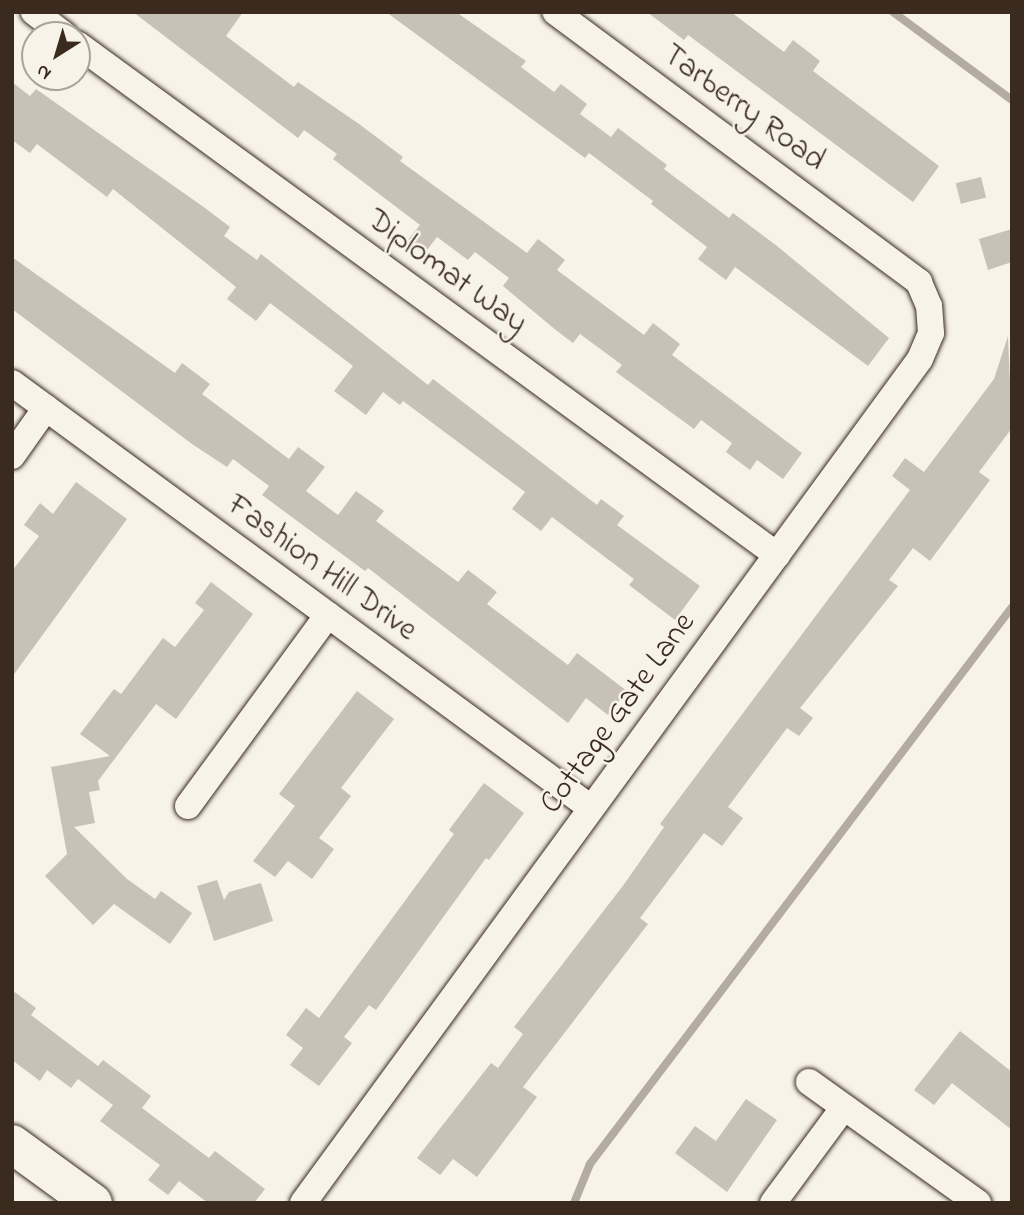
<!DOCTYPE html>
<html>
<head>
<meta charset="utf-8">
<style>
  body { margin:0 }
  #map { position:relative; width:1024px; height:1215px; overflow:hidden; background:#f7f3e8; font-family:"Indie Flower",sans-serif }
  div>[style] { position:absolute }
  .stream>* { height:8px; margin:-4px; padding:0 4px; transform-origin:4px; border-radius:4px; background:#b4aca0 }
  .building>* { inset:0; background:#c8c1b6; transform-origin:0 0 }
  .roads { filter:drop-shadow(0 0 2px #3b2a1e) drop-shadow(0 0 2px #3b2a1e) }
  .minor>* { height:26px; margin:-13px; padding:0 13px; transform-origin:13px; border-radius:13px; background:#f7f3e8 }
  .secondary>* { height:38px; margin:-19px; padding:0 19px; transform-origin:19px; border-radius:19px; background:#f7f3e8 }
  span { translate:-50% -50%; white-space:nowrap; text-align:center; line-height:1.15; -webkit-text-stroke:5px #f7f3e8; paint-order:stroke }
  .street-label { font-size:32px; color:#3b2a1e }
  .frame { position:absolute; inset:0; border:14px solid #3b2a1e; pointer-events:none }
  .north { position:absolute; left:21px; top:21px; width:70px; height:70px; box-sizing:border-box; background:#f7f3e8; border:2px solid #aca397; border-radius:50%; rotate:217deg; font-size:19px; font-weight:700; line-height:28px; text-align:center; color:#3b2a1e }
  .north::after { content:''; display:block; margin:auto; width:24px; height:32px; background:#3b2a1e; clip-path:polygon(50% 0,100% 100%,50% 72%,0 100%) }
</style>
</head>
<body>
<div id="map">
  <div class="stream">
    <div style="left:893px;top:12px;width:148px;rotate:36.5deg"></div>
    <div style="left:574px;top:1203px;width:42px;rotate:-67.7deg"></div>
    <div style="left:590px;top:1164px;width:699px;rotate:-52.85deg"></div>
  </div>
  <div class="building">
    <div style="clip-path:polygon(133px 12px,243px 12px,226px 36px,294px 87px,298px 82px,359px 124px,403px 157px,400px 161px,527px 253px,538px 239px,565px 260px,557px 270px,644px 335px,653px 323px,680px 344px,672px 355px,802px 453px,783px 479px,757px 460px,750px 470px,726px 452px,732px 443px,701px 420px,694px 429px,616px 372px,622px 365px,580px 334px,573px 343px,557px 331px,503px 286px,509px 278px,475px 252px,468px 260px,437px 237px,424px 254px,407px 241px,420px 225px,333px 159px,337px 154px,304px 130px,298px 138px)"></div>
    <div style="clip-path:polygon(386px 12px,456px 12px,526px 61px,521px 67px,554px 92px,561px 84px,587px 104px,580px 114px,611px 137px,618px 128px,667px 165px,664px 169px,729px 218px,733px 213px,777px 246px,889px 338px,868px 366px,735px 267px,726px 280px,698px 259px,707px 247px,651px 204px,653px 201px,589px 153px,585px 158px)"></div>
    <div style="clip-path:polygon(647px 12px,731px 12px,784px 52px,793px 40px,820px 61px,813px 71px,939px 166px,913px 202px,688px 35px,684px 40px)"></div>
    <div style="clip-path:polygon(12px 82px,30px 96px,36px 89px,205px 208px,230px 227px,224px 236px,257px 260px,261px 254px,428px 385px,433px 379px,597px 505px,601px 499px,624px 516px,617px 525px,700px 586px,675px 620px,629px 585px,634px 579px,552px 517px,541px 531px,512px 509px,525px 492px,403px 401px,400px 405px,383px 392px,366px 415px,334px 391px,353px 366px,270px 303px,256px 321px,227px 299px,236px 287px,113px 189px,107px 197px,37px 144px,30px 153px,12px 140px)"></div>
    <div style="left:981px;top:177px;width:21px;height:26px;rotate:76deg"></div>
    <div style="clip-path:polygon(1012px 229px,1012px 262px,988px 270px,979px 239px)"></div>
    <div style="clip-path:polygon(12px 257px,175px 373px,182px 363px,210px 384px,202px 394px,289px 459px,298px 447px,325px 467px,306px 491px,338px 515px,356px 491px,384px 511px,376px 521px,458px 582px,468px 570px,497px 592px,487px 604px,568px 665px,577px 653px,627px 691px,608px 715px,586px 698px,568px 723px,368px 568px,365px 571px,262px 495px,269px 486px,233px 459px,227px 467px,192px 444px,12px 309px)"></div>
    <div style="clip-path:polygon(1008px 336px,1012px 428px,979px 472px,990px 480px,930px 561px,913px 548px,889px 580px,898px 586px,800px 708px,813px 718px,799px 736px,787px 728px,728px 807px,743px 818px,722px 846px,704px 833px,640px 918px,648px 924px,523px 1087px,537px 1097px,477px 1177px,453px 1159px,440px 1175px,417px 1158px,491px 1063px,498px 1068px,523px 1034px,514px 1027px,625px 883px,664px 827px,660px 824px,910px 490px,892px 476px,905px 458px,924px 472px,994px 379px)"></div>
    <div style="clip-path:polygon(76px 482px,127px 519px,12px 677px,12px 571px,39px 536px,24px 525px,40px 503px,53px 514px)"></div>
    <div style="clip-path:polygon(211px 582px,253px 614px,176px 719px,156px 704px,98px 781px,100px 790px,89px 792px,95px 823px,74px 827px,127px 879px,155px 899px,161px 891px,192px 913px,170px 944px,114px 904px,93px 925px,45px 876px,67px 854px,51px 767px,110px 756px,80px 734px,114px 689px,121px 694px,163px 638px,175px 647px,204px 610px,195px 603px)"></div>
    <div style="clip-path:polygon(357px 691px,394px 719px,341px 788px,351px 796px,319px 838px,334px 849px,312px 879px,288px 861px,275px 877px,253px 861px,295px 806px,279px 794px)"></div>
    <div style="clip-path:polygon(484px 783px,524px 813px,489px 860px,486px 858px,376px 1010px,369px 1005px,344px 1037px,352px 1043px,319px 1086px,290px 1065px,303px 1048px,286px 1035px,306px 1008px,319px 1018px,454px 834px,449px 830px)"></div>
    <div style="clip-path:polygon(217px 880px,224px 900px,229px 892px,261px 883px,273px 921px,214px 941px,197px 886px)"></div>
    <div style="clip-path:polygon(12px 990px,36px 1008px,31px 1015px,98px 1066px,103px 1060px,151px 1096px,142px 1108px,209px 1158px,215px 1151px,265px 1189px,254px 1203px,208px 1203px,179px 1181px,168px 1195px,148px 1180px,160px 1165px,100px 1121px,113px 1105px,78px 1079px,71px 1088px,47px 1070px,40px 1081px,12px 1060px)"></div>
    <div style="clip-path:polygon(960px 1031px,1012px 1072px,1012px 1130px,952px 1083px,934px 1105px,914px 1090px)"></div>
    <div style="clip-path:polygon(746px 1099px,777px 1120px,727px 1192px,675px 1153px,695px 1126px,716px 1141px)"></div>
  </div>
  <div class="roads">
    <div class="minor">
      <div style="left:34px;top:12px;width:39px;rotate:37deg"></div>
      <div style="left:77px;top:44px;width:867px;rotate:36.13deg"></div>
      <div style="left:12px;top:383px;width:718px;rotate:36.28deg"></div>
      <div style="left:12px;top:456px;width:59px;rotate:-54.7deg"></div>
      <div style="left:188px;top:806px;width:237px;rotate:-53.8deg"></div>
      <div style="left:809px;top:1082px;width:208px;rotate:35.6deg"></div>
      <div style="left:303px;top:1203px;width:1045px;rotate:-53.83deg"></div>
      <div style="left:920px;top:359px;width:28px;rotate:-67deg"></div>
      <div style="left:931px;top:333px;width:27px;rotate:-94deg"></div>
      <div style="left:929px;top:306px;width:26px;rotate:-113deg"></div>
      <div style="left:919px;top:282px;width:453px;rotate:-143.4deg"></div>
      <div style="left:773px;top:1203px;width:119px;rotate:-53.5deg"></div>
    </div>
    <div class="secondary">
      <div style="left:12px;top:1144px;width:100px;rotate:36.1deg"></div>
    </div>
  </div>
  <div class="street-label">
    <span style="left:743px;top:109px;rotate:36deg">Tarberry Road</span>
    <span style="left:446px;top:273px;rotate:36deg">Diplomat Way</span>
    <span style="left:321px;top:569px;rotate:36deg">Fashion Hill Drive</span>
    <span style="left:619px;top:714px;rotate:-54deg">Cottage Gate Lane</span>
  </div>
  <div class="frame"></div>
  <div class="north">N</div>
</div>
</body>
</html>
